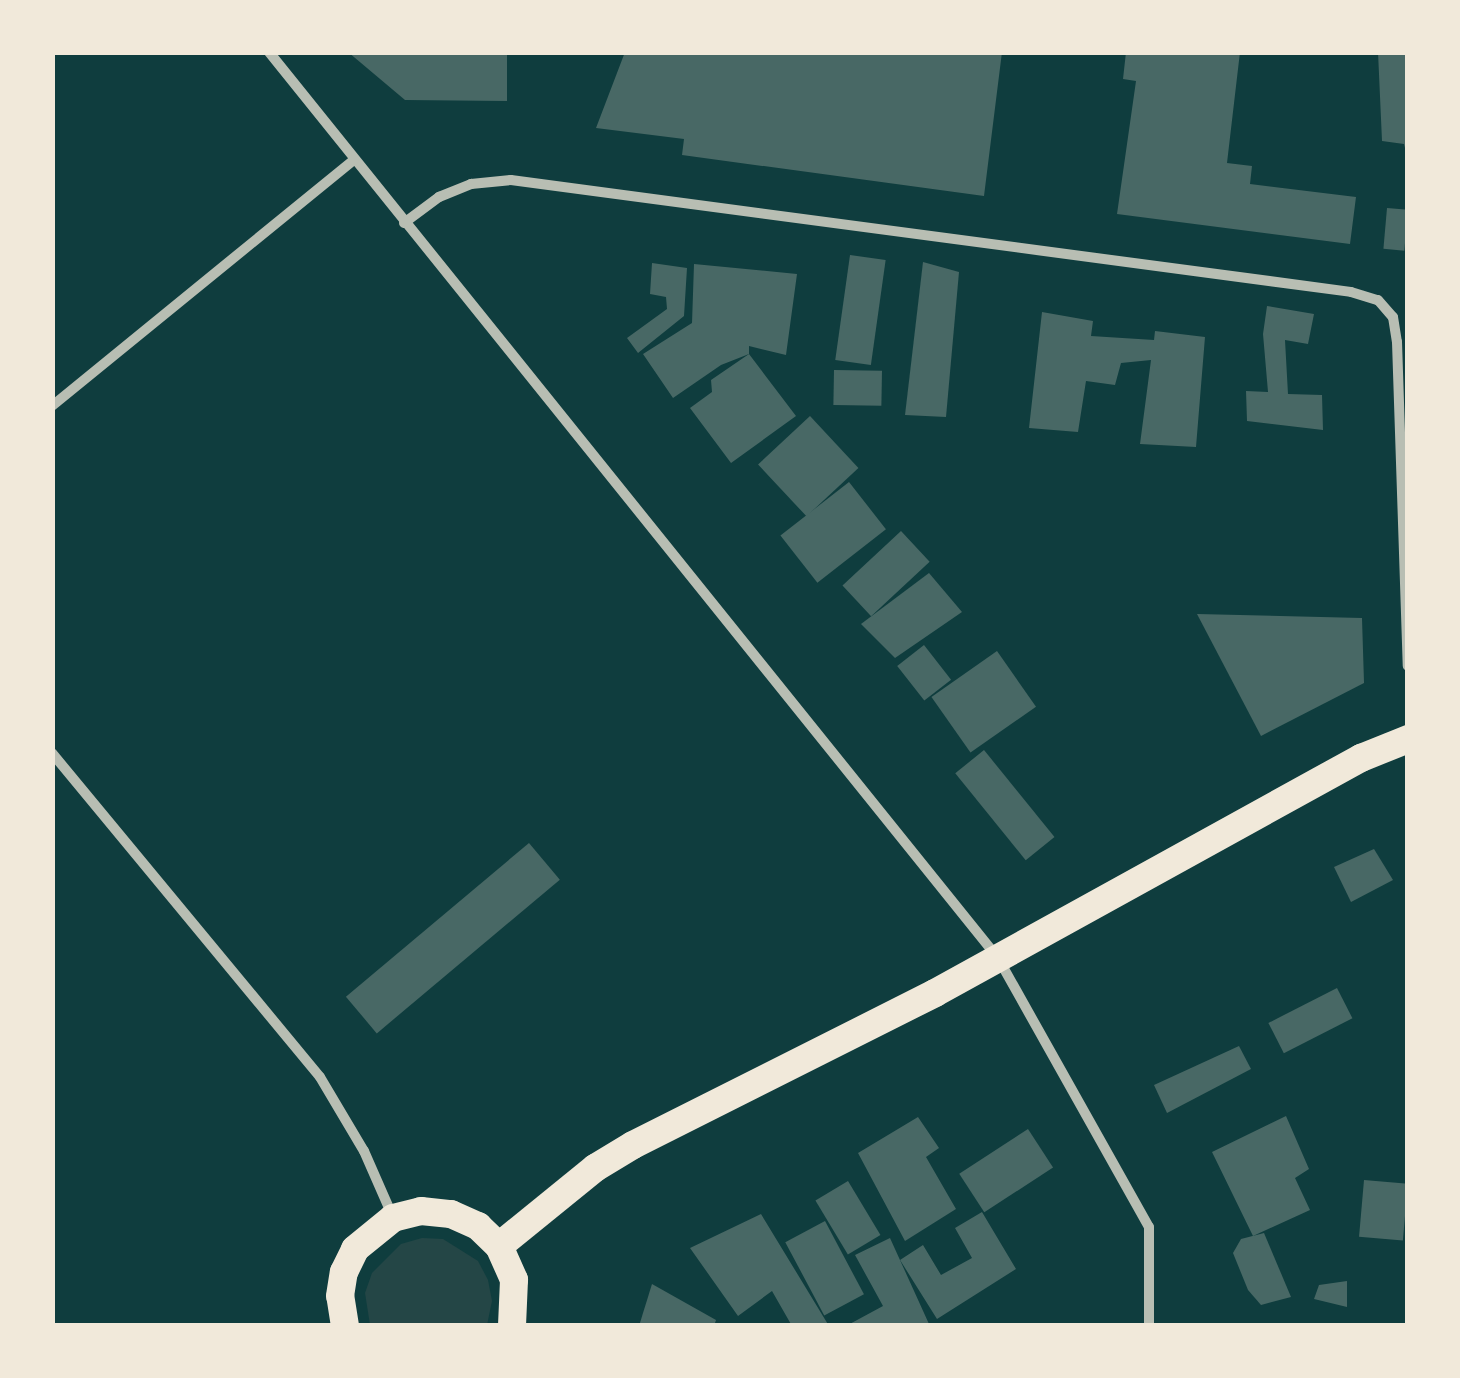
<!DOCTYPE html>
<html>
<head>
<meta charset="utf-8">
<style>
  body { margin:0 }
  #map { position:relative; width:1460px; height:1378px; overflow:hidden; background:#0f3d3e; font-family:"Public Sans",sans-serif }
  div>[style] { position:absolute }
  .green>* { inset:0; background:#244646 }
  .building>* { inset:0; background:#486865; transform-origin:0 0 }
  .minor>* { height:10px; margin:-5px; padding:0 5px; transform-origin:5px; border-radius:5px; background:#b8beb3 }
  .trunk>* { height:28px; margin:-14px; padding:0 14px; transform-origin:14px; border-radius:14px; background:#f1e9da }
  span { translate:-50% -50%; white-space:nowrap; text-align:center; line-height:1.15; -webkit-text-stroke:10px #f1e9da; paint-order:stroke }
  .frame { position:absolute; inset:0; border:55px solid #f1e9da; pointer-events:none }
</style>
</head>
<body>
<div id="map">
  <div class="green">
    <div style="clip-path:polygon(422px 1238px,443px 1239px,478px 1261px,488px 1280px,492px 1301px,487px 1325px,370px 1325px,365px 1293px,372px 1273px,401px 1244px)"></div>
  </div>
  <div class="building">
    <div style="clip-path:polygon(348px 52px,507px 52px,507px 101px,405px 100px)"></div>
    <div style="clip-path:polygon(625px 52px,1002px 52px,984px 196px,682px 155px,684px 139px,596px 128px)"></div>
    <div style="clip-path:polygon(1126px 52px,1240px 52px,1227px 163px,1252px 166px,1250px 184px,1356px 197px,1350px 244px,1117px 214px,1136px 81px,1123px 79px)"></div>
    <div style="clip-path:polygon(1378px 52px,1408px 52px,1408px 160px,1404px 144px,1382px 141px)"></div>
    <div style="left:1387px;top:208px;width:21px;height:41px;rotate:5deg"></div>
    <div style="left:850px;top:255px;width:36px;height:106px;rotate:8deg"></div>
    <div style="clip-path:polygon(923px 262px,959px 272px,946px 417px,905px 415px)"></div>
    <div style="clip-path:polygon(652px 263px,687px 268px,684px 316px,638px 353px,627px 338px,667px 309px,666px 297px,650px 294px)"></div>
    <div style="clip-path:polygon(694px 264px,797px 274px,786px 355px,749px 346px,749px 354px,721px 365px,673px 398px,643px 354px,692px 323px)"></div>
    <div style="clip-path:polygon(1267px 306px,1314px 314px,1308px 344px,1285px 340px,1288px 394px,1322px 395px,1323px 430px,1247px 421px,1246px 391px,1268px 392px,1263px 334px)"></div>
    <div style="clip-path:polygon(1042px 312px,1093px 321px,1091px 336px,1154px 340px,1155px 331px,1205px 337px,1196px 447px,1140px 444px,1151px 360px,1121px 363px,1115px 385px,1086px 381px,1078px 432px,1029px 428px)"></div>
    <div style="clip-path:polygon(749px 354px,796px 416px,731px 463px,690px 408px,712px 392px,711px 380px)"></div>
    <div style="left:834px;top:370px;width:48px;height:35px;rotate:1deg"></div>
    <div style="left:810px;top:416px;width:71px;height:71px;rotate:47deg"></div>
    <div style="left:849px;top:482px;width:60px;height:87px;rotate:52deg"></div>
    <div style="left:901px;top:531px;width:42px;height:80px;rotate:47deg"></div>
    <div style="clip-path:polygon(929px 573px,962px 612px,895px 658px,861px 624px)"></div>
    <div style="clip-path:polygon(1197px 614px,1362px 618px,1364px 683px,1261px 736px)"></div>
    <div style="left:924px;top:645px;width:44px;height:34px;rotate:52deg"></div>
    <div style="left:997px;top:651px;width:68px;height:80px;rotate:55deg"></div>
    <div style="left:984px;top:750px;width:112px;height:37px;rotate:51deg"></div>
    <div style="left:529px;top:843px;width:48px;height:239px;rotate:50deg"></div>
    <div style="clip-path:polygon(1374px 849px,1393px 880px,1351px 902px,1334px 867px)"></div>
    <div style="left:1337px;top:988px;width:34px;height:77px;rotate:63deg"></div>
    <div style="clip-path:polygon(1239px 1046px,1251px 1069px,1167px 1113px,1154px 1085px)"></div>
    <div style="clip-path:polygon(1286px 1116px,1309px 1169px,1295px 1178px,1310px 1210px,1253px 1236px,1212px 1152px)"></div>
    <div style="clip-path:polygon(918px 1117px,939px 1148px,926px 1157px,956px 1209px,905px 1241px,858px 1153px)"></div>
    <div style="left:1028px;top:1129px;width:46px;height:82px;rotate:57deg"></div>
    <div style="left:1364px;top:1180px;width:44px;height:57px;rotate:5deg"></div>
    <div style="left:848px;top:1181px;width:63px;height:38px;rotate:59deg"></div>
    <div style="clip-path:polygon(982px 1212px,1016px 1269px,937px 1319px,900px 1260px,923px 1245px,941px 1275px,972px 1258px,955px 1228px)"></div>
    <div style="clip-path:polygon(761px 1214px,829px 1326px,792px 1326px,772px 1291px,738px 1316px,690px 1248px)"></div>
    <div style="left:825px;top:1221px;width:83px;height:45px;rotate:62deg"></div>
    <div style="clip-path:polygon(1264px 1233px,1291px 1297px,1261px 1305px,1248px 1290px,1233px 1253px,1241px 1239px)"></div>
    <div style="clip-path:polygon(890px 1238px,929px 1324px,846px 1326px,883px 1306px,855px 1255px)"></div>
    <div style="clip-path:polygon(1347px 1281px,1347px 1307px,1314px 1299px,1319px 1285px)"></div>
    <div style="clip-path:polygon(652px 1284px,716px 1320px,714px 1326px,639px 1326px)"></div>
  </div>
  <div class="minor">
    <div style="left:269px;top:52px;width:1163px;rotate:51.18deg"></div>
    <div style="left:998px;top:958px;width:308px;rotate:60.7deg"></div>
    <div style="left:1149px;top:1227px;width:99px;rotate:90deg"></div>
    <div style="left:404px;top:223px;width:44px;rotate:-36.6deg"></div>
    <div style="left:439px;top:197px;width:35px;rotate:-22deg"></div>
    <div style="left:471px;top:184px;width:40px;rotate:-5.7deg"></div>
    <div style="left:511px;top:180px;width:847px;rotate:7.59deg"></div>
    <div style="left:1351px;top:292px;width:28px;rotate:17deg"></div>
    <div style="left:1378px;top:300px;width:23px;rotate:49deg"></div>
    <div style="left:1393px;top:317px;width:25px;rotate:81deg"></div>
    <div style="left:1397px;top:342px;width:324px;rotate:88.1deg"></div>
    <div style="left:52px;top:406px;width:390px;rotate:-39.2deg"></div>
    <div style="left:52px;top:753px;width:420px;rotate:50.4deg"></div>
    <div style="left:320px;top:1077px;width:86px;rotate:59.3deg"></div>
    <div style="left:364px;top:1151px;width:72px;rotate:66.3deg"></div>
  </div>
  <div class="trunk">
    <div style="left:499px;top:1246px;width:124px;rotate:-39.1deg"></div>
    <div style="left:595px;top:1168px;width:44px;rotate:-31.2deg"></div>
    <div style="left:633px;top:1145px;width:338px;rotate:-26.7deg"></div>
    <div style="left:935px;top:993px;width:487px;rotate:-28.9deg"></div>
    <div style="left:1361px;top:758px;width:51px;rotate:-22deg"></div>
    <div style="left:345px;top:1326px;width:30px;rotate:-99deg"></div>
    <div style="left:340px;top:1296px;width:24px;rotate:-81deg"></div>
    <div style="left:344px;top:1272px;width:25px;rotate:-64deg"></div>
    <div style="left:355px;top:1249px;width:49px;rotate:-39.2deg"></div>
    <div style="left:393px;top:1218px;width:29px;rotate:-14deg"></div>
    <div style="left:421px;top:1211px;width:30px;rotate:6deg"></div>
    <div style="left:451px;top:1214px;width:30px;rotate:24deg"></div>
    <div style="left:478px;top:1226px;width:29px;rotate:44deg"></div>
    <div style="left:499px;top:1246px;width:37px;rotate:66deg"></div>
    <div style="left:514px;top:1280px;width:46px;rotate:92.5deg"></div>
  </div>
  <div class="frame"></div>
</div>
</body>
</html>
